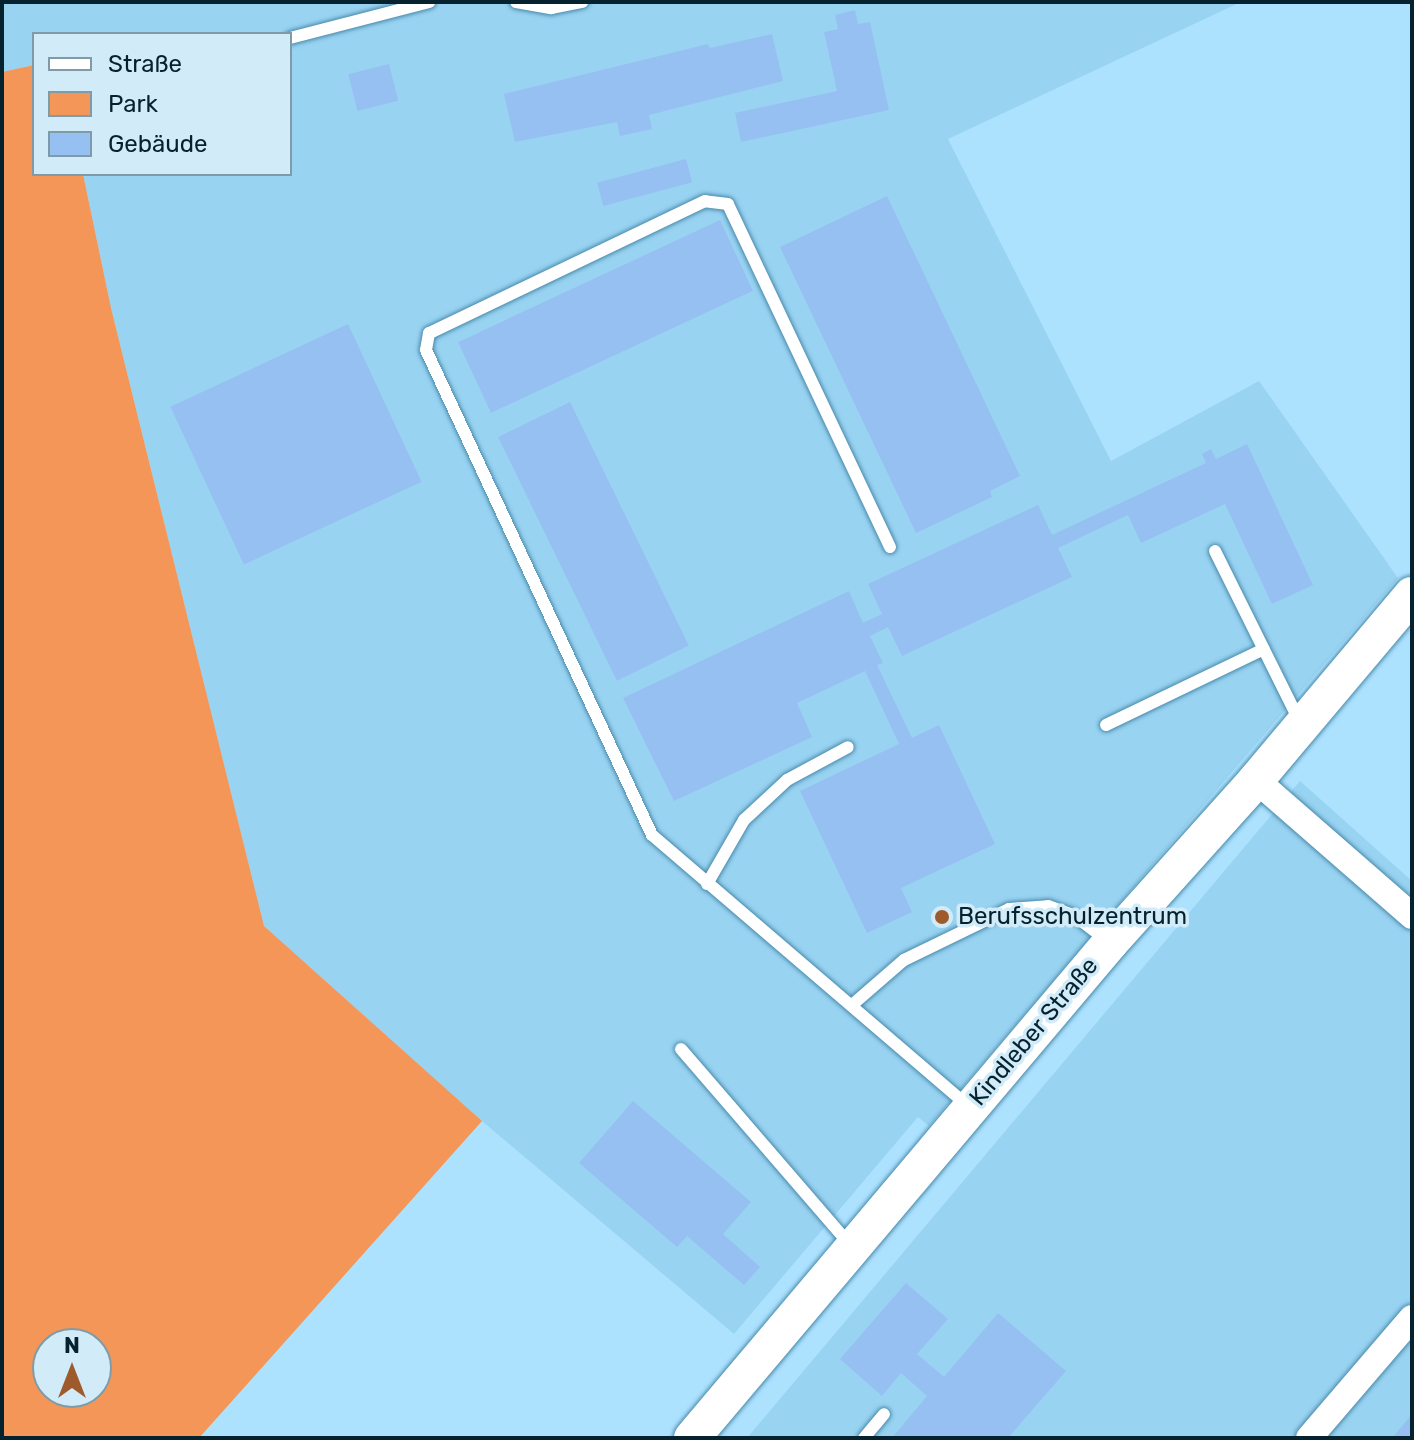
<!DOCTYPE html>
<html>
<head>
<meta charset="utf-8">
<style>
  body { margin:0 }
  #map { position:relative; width:1414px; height:1440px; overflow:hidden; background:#ade2ff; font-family:Rubik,sans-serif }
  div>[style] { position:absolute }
  .built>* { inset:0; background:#99d3f2 }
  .green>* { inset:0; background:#f39657 }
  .building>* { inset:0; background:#96c0f1; transform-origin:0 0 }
  .roads { filter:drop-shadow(0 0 2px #488aab) drop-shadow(0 0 2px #488aab) }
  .lane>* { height:12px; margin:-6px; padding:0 6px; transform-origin:6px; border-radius:6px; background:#fff }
  .street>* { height:26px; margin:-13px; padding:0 13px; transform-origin:13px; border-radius:13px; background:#fff }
  .secondary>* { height:36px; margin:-18px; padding:0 18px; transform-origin:18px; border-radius:18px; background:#fff }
  .dots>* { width:22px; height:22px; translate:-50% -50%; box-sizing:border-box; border:4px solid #d1ebf9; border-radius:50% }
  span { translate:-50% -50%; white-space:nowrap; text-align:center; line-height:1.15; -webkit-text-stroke:7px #d1ebf9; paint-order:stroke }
  .poi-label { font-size:24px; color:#06222f }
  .left { translate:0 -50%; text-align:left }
  .street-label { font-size:24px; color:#06222f }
  .frame { position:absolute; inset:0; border:4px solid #06222f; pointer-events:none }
  .legend { position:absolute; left:32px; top:32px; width:260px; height:144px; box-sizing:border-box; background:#d1ebf9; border:2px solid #809ba8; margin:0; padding:10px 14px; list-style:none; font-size:24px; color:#06222f }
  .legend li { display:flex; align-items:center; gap:16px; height:40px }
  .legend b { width:40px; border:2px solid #809ba8 }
  .north { position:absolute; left:32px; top:1328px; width:80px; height:80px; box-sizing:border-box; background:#d1ebf9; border:2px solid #809ba8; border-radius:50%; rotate:0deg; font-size:22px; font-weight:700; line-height:32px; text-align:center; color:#06222f }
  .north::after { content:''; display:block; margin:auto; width:28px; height:36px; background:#9e5a2b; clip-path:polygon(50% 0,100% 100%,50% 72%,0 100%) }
</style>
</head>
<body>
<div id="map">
  <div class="built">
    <div style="clip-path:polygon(2px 2px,1241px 2px,948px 139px,1111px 461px,1259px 381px,1398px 578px,929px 1126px,918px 1117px,734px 1334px,482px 1121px,264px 926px,111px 308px,83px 174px,290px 174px,290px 34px,34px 34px,34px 65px,2px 72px)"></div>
    <div style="clip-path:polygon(1300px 781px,1412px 881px,1412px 1438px,747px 1438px)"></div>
  </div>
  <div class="green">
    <div style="clip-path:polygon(evenodd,34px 65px,34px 174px,83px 174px,111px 308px,264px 926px,482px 1121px,199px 1438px,2px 1438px,2px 72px,34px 65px,48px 1344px,96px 1344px,96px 1392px,48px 1392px,48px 1344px)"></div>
  </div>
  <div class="building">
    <div style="clip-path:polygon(855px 10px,858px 24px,870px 22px,889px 110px,741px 142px,735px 113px,837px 91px,824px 32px,838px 29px,835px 15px)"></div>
    <div style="clip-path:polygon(772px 34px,783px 81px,649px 115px,652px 129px,620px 136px,617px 122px,515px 142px,504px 94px,708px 44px,710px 48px)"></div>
    <div style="left:389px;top:64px;width:38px;height:42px;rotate:76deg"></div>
    <div style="left:686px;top:159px;width:24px;height:92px;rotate:75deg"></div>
    <div style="clip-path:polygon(887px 196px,1020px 476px,990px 491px,992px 497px,916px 533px,780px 247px)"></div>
    <div style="left:720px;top:220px;width:78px;height:289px;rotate:65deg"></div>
    <div style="left:348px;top:324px;width:174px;height:196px;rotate:65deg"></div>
    <div style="left:570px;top:402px;width:271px;height:80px;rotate:64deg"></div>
    <div style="clip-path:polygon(1247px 444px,1313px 585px,1272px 604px,1225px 504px,1141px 543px,1128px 515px,1058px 548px,1072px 577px,902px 656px,888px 627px,870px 636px,883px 663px,877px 665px,912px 738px,939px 725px,995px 844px,901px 888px,912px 912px,867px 933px,800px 791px,899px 744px,865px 671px,797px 703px,812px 737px,674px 801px,623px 698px,849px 591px,863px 623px,882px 614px,868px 584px,1038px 505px,1052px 535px,1206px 463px,1202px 454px,1211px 449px,1216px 459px)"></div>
    <div style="clip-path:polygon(633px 1101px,751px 1202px,723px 1234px,760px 1267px,744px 1285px,687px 1236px,677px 1247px,579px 1163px)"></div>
    <div style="clip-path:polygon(906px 1283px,948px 1319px,917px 1354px,944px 1377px,998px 1313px,1066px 1371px,1008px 1438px,892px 1438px,927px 1396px,901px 1373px,882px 1396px,840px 1359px)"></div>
    <div style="clip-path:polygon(1412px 1414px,1412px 1438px,1392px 1438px)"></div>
  </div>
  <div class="roads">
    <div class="lane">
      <div style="left:516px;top:2px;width:36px;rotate:10deg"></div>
      <div style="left:551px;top:8px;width:32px;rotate:-11deg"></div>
      <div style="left:290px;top:38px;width:144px;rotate:-14.5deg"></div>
      <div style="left:890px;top:547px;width:379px;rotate:-115.3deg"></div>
      <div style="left:728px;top:204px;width:23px;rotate:-173deg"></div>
      <div style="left:705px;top:201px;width:306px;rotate:154.4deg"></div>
      <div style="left:429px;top:333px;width:17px;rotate:100deg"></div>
      <div style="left:426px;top:350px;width:535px;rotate:65.02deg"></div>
      <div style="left:652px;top:835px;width:416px;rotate:40.6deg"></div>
      <div style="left:1215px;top:551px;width:189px;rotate:63.6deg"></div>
      <div style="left:1106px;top:725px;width:175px;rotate:-25.7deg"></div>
      <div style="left:707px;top:884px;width:74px;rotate:-60deg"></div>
      <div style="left:744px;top:820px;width:59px;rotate:-42.9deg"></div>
      <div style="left:787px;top:780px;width:69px;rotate:-28.4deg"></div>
      <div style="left:852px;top:1005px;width:69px;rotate:-40.9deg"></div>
      <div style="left:904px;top:960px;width:117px;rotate:-25.9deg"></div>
      <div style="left:1009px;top:909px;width:39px;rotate:-4deg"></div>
      <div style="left:1048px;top:906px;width:29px;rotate:20deg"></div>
      <div style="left:1075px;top:916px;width:43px;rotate:37.4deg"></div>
      <div style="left:681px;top:1049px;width:259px;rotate:49.2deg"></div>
      <div style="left:864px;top:1438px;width:31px;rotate:-50deg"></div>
    </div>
    <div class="street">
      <div style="left:1256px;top:780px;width:207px;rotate:41.1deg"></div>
      <div style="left:1309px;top:1438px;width:158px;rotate:-49.4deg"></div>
    </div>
    <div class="secondary">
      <div style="left:692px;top:1438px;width:648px;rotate:-49.82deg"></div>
      <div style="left:1110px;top:943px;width:219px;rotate:-48.1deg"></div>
      <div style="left:1256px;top:780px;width:242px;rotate:-49.9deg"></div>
    </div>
  </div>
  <div class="dots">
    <div style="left:942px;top:917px;background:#9e5a2b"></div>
  </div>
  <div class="poi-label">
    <span class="left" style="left:958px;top:917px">Berufsschulzentrum</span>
  </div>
  <div class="street-label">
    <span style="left:1034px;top:1032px;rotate:-50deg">Kindleber Straße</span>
  </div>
  <div class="frame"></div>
  <ul class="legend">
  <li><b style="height:10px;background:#fff"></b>Straße</li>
  <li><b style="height:22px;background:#f39657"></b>Park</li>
  <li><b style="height:22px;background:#96c0f1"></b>Gebäude</li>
  </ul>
  <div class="north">N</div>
</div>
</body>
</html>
